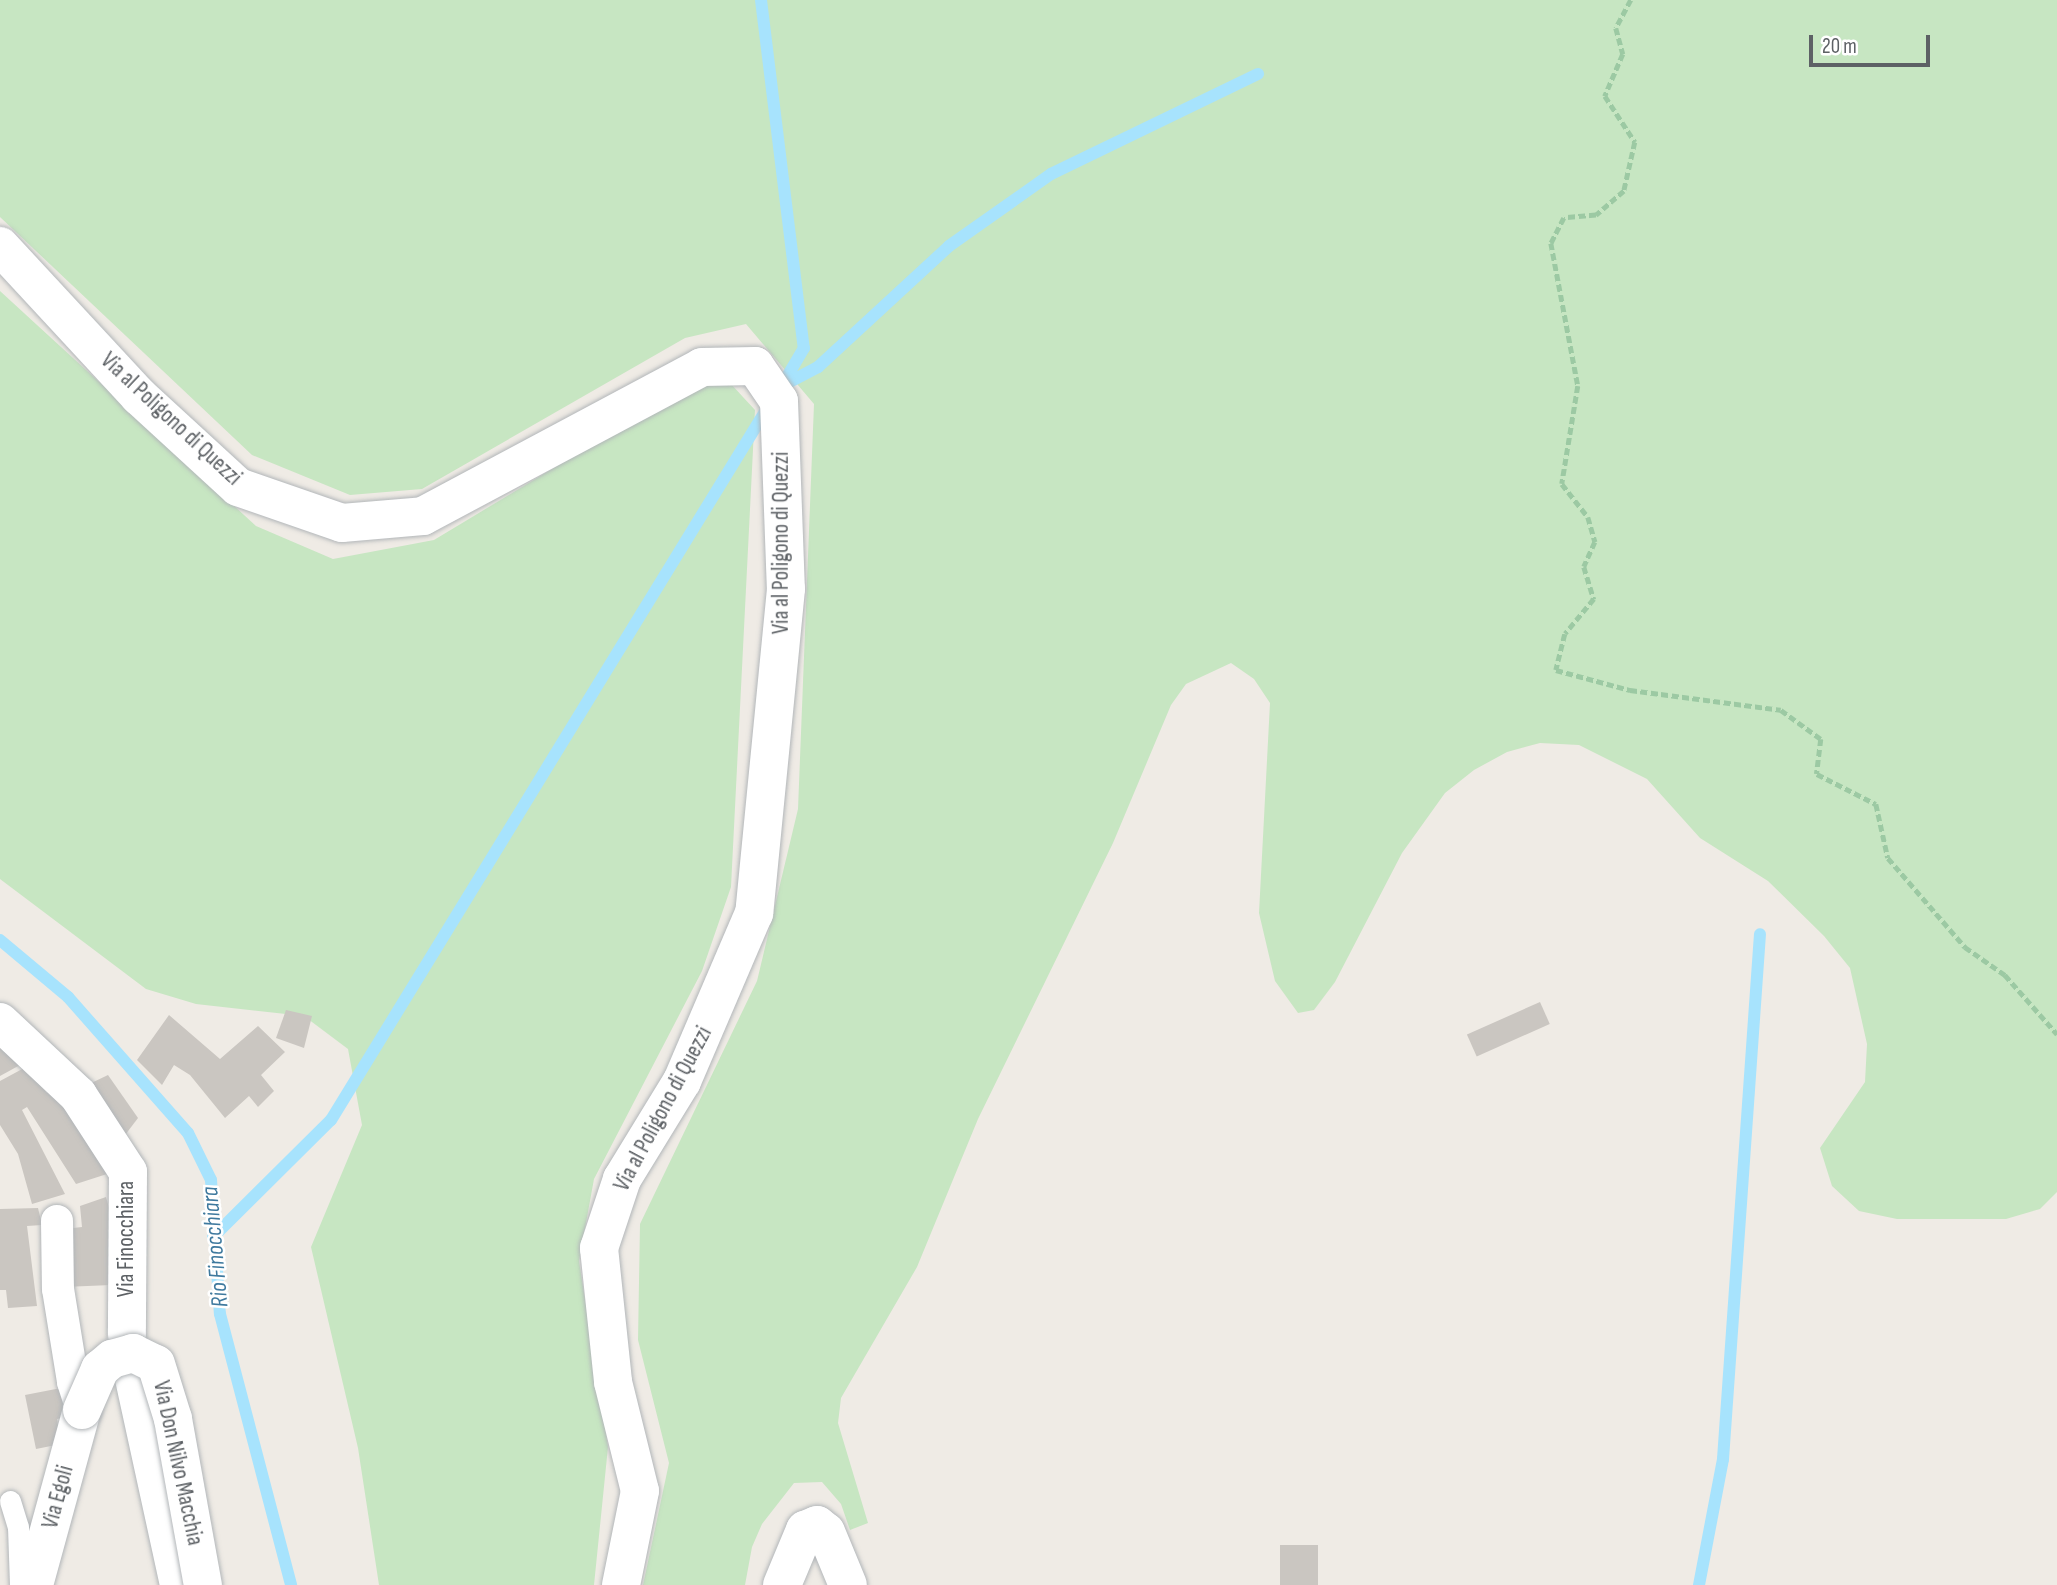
<!DOCTYPE html>
<html>
<head>
<meta charset="utf-8">
<style>
  body { margin:0 }
  #map { position:relative; width:2057px; height:1585px; overflow:hidden; background:#efebe5; font-family:"Sofia Sans Condensed",sans-serif }
  div>[style] { position:absolute }
  .green>* { inset:0; background:#c7e6c2 }
  .stream>* { height:12px; margin:-6px; padding:0 6px; transform-origin:6px; border-radius:6px; background:#a7e3fd }
  .building>* { inset:0; background:#cac6c1; transform-origin:0 0 }
  .path>* { height:4.5px; margin-top:-2.25px; transform-origin:0; background:repeating-linear-gradient(90deg,#9cc9a3 0 7px,transparent 0 10.5px) }
  .roads { filter:drop-shadow(0 0 2px #b2b6b9) drop-shadow(0 0 2px #b2b6b9) }
  .service>* { height:21px; margin:-10.5px; padding:0 10.5px; transform-origin:10.5px; border-radius:10.5px; background:#fff }
  .pedestrian>* { height:32px; margin:-16px; padding:0 16px; transform-origin:16px; border-radius:16px; background:#fff }
  .minor>* { height:38px; margin:-19px; padding:0 19px; transform-origin:19px; border-radius:19px; background:#fff }
  .bridges { filter:drop-shadow(0 0 2px #b2b6b9) drop-shadow(0 0 2px #b2b6b9) }
  .minor-bridge>* { height:38px; margin:-19px; padding:0 19px; transform-origin:19px; border-radius:19px; background:#fff }
  span { translate:-50% -50%; white-space:nowrap; text-align:center; line-height:1.15; -webkit-text-stroke:5px #fff; paint-order:stroke }
  .street-label { font-size:23px; color:#5d6165 }
  .water-label { font-size:24px; color:#3e799e; font-style:italic }
  .scale { position:absolute; left:1809px; top:35px; width:121px; height:32px; box-sizing:border-box; border:4px solid #5d6165; border-top:0; padding-left:9px; font-size:21px; line-height:24px; white-space:nowrap; color:#5d6165; -webkit-text-stroke:5px #fff; paint-order:stroke }
</style>
</head>
<body>
<div id="map">
  <div class="green">
    <div style="clip-path:polygon(0 0,2057px 0,2057px 1192px,2040px 1209px,2006px 1219px,1897px 1219px,1859px 1211px,1832px 1186px,1820px 1148px,1865px 1082px,1867px 1044px,1850px 968px,1824px 936px,1768px 881px,1700px 838px,1647px 779px,1579px 745px,1540px 743px,1507px 752px,1474px 770px,1445px 793px,1402px 853px,1335px 982px,1314px 1010px,1298px 1013px,1275px 981px,1259px 913px,1270px 703px,1254px 679px,1231px 663px,1186px 684px,1171px 705px,1113px 843px,978px 1119px,917px 1267px,841px 1398px,838px 1423px,868px 1523px,850px 1530px,841px 1504px,822px 1482px,794px 1483px,762px 1524px,752px 1547px,745px 1585px,643px 1585px,669px 1463px,638px 1340px,640px 1224px,757px 981px,798px 809px,814px 404px,746px 324px,685px 338px,422px 489px,350px 495px,252px 455px,0 217px)"></div>
    <div style="clip-path:polygon(0 291px,256px 526px,333px 559px,434px 540px,698px 381px,731px 384px,755px 410px,731px 887px,702px 971px,594px 1179px,579px 1261px,608px 1447px,594px 1585px,379px 1585px,358px 1448px,311px 1247px,362px 1125px,348px 1049px,304px 1016px,196px 1004px,146px 989px,0 879px)"></div>
  </div>
  <div class="stream">
    <div style="left:761px;top:0;width:351px;rotate:83deg"></div>
    <div style="left:804px;top:348px;width:51px;rotate:120.6deg"></div>
    <div style="left:782px;top:386px;width:41px;rotate:-27.8deg"></div>
    <div style="left:818px;top:367px;width:178px;rotate:-42.7deg"></div>
    <div style="left:949px;top:246px;width:125px;rotate:-35.2deg"></div>
    <div style="left:1051px;top:174px;width:230px;rotate:-25.8deg"></div>
    <div style="left:0;top:940px;width:89px;rotate:40deg"></div>
    <div style="left:68px;top:997px;width:181px;rotate:48.6deg"></div>
    <div style="left:188px;top:1133px;width:52px;rotate:63.9deg"></div>
    <div style="left:211px;top:1180px;width:134px;rotate:86.2deg"></div>
    <div style="left:220px;top:1314px;width:280px;rotate:75.3deg"></div>
    <div style="left:213px;top:1237px;width:166px;rotate:-44.8deg"></div>
    <div style="left:331px;top:1120px;width:836px;rotate:-58.5deg"></div>
    <div style="left:1699px;top:1585px;width:128px;rotate:-79.2deg"></div>
    <div style="left:1723px;top:1459px;width:526px;rotate:-85.97deg"></div>
  </div>
  <div class="building">
    <div style="left:1540px;top:1002px;width:24px;height:80px;rotate:66deg"></div>
    <div style="clip-path:polygon(286px 1010px,312px 1016px,304px 1048px,276px 1038px)"></div>
    <div style="clip-path:polygon(169px 1015px,220px 1059px,258px 1026px,285px 1052px,261px 1075px,274px 1091px,258px 1107px,249px 1096px,225px 1118px,190px 1075px,174px 1065px,162px 1085px,137px 1060px)"></div>
    <div style="clip-path:polygon(0 1031px,31px 1059px,0 1076px)"></div>
    <div style="clip-path:polygon(26px 1067px,47px 1093px,54px 1088px,107px 1174px,76px 1184px,27px 1107px,22px 1110px,65px 1194px,32px 1204px,18px 1154px,0 1125px,0 1081px)"></div>
    <div style="clip-path:polygon(108px 1075px,138px 1118px,119px 1143px,83px 1087px)"></div>
    <div style="clip-path:polygon(106px 1197px,114px 1225px,111px 1285px,64px 1287px,64px 1229px,82px 1227px,80px 1206px)"></div>
    <div style="clip-path:polygon(38px 1208px,42px 1225px,27px 1226px,37px 1306px,8px 1308px,6px 1290px,0 1290px,0 1209px)"></div>
    <div style="clip-path:polygon(61px 1388px,67px 1417px,57px 1419px,61px 1444px,36px 1449px,25px 1395px)"></div>
    <div style="left:1318px;top:1545px;width:40px;height:38px;rotate:90deg"></div>
  </div>
  <div class="path">
    <div style="left:1631px;top:0;width:32px;rotate:118deg"></div>
    <div style="left:1616px;top:28px;width:27px;rotate:75deg"></div>
    <div style="left:1623px;top:54px;width:46px;rotate:113.2deg"></div>
    <div style="left:1605px;top:96px;width:55px;rotate:56.9deg"></div>
    <div style="left:1635px;top:142px;width:50px;rotate:102.7deg"></div>
    <div style="left:1624px;top:191px;width:37px;rotate:139deg"></div>
    <div style="left:1596px;top:215px;width:32px;rotate:175deg"></div>
    <div style="left:1564px;top:218px;width:28px;rotate:117deg"></div>
    <div style="left:1551px;top:243px;width:146px;rotate:79.3deg"></div>
    <div style="left:1578px;top:386px;width:99px;rotate:99.3deg"></div>
    <div style="left:1562px;top:484px;width:42px;rotate:51.8deg"></div>
    <div style="left:1588px;top:517px;width:26px;rotate:74deg"></div>
    <div style="left:1595px;top:542px;width:27px;rotate:114deg"></div>
    <div style="left:1584px;top:567px;width:34px;rotate:73deg"></div>
    <div style="left:1594px;top:599px;width:45px;rotate:129.6deg"></div>
    <div style="left:1565px;top:634px;width:37px;rotate:104deg"></div>
    <div style="left:1556px;top:670px;width:77px;rotate:15.1deg"></div>
    <div style="left:1630px;top:690px;width:152px;rotate:7.5deg"></div>
    <div style="left:1781px;top:710px;width:49px;rotate:35.9deg"></div>
    <div style="left:1821px;top:739px;width:35px;rotate:97deg"></div>
    <div style="left:1817px;top:774px;width:66px;rotate:27deg"></div>
    <div style="left:1876px;top:804px;width:55px;rotate:77.5deg"></div>
    <div style="left:1888px;top:858px;width:118px;rotate:49.1deg"></div>
    <div style="left:1965px;top:947px;width:49px;rotate:35deg"></div>
    <div style="left:2005px;top:975px;width:79px;rotate:48.6deg"></div>
  </div>
  <div class="roads">
    <div class="service">
      <div style="left:10px;top:1501px;width:27px;rotate:73deg"></div>
      <div style="left:18px;top:1527px;width:58px;rotate:88deg"></div>
    </div>
    <div class="pedestrian">
      <div style="left:57px;top:1221px;width:68px;rotate:89.2deg"></div>
      <div style="left:58px;top:1289px;width:94px;rotate:80.8deg"></div>
      <div style="left:73px;top:1382px;width:29px;rotate:72deg"></div>
    </div>
    <div class="minor">
      <div style="left:0;top:246px;width:205px;rotate:47.2deg"></div>
      <div style="left:139px;top:396px;width:134px;rotate:42.6deg"></div>
      <div style="left:238px;top:487px;width:110px;rotate:19.1deg"></div>
      <div style="left:342px;top:523px;width:81px;rotate:-4.9deg"></div>
      <div style="left:423px;top:516px;width:316px;rotate:-28.1deg"></div>
      <div style="left:702px;top:367px;width:53px;rotate:-1.1deg"></div>
      <div style="left:755px;top:366px;width:42px;rotate:55.6deg"></div>
      <div style="left:779px;top:401px;width:188px;rotate:87.9deg"></div>
      <div style="left:786px;top:589px;width:326px;rotate:95.6deg"></div>
      <div style="left:754px;top:913px;width:183px;rotate:113.2deg"></div>
      <div style="left:682px;top:1081px;width:115px;rotate:121.5deg"></div>
      <div style="left:622px;top:1179px;width:73px;rotate:108.4deg"></div>
      <div style="left:599px;top:1248px;width:135px;rotate:84deg"></div>
      <div style="left:613px;top:1382px;width:112px;rotate:76.1deg"></div>
      <div style="left:640px;top:1491px;width:96px;rotate:101.4deg"></div>
      <div style="left:0;top:1022px;width:107px;rotate:43.1deg"></div>
      <div style="left:78px;top:1095px;width:92px;rotate:57deg"></div>
      <div style="left:128px;top:1172px;width:163px;rotate:90.4deg"></div>
      <div style="left:133px;top:1374px;width:216px;rotate:77.7deg"></div>
      <div style="left:34px;top:1585px;width:181px;rotate:-74.7deg"></div>
      <div style="left:782px;top:1585px;width:60px;rotate:-67.3deg"></div>
      <div style="left:805px;top:1530px;width:13px;rotate:-23deg"></div>
      <div style="left:817px;top:1525px;width:11px;rotate:38deg"></div>
      <div style="left:826px;top:1532px;width:57px;rotate:67.5deg"></div>
    </div>
  </div>
  <div class="bridges">
    <div class="minor-bridge">
      <div style="left:82px;top:1410px;width:45px;rotate:-66.3deg"></div>
      <div style="left:100px;top:1369px;width:16px;rotate:-40deg"></div>
      <div style="left:112px;top:1359px;width:22px;rotate:-16deg"></div>
      <div style="left:133px;top:1353px;width:25px;rotate:26deg"></div>
      <div style="left:156px;top:1364px;width:58px;rotate:72.8deg"></div>
      <div style="left:173px;top:1419px;width:169px;rotate:79.8deg"></div>
    </div>
  </div>
  <div class="street-label">
    <span style="left:171px;top:419px;rotate:43deg">Via al Poligono di Quezzi</span>
    <span style="left:781px;top:543px;rotate:-90deg">Via al Poligono di Quezzi</span>
    <span style="left:663px;top:1109px;rotate:-62deg">Via al Poligono di Quezzi</span>
    <span style="left:126px;top:1239px;rotate:-90deg">Via Finocchiara</span>
    <span style="left:178px;top:1463px;rotate:78deg">Via Don Nilvo Macchia</span>
    <span style="left:58px;top:1497px;rotate:-75deg">Via Egoli</span>
  </div>
  <div class="water-label">
    <span style="left:215px;top:1247px;rotate:-95deg">Rio Finocchiara</span>
  </div>
  <div class="scale">20 m</div>
</div>
</body>
</html>
